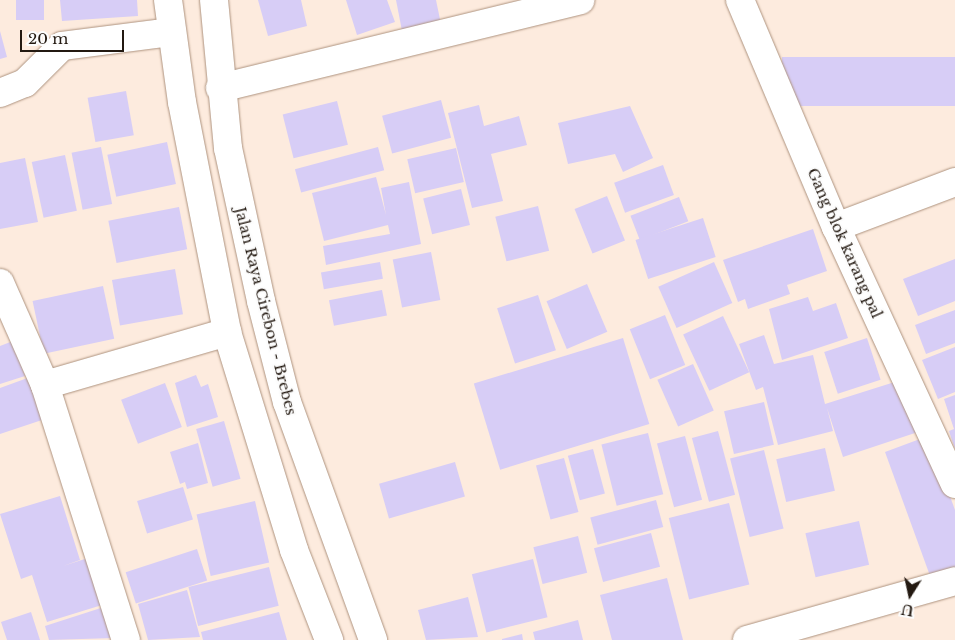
<!DOCTYPE html>
<html>
<head>
<meta charset="utf-8">
<style>
  body { margin:0 }
  #map { position:relative; width:955px; height:640px; overflow:hidden; background:#fdebde; font-family:"Libre Baskerville",serif }
  div>[style] { position:absolute }
  .building>* { inset:0; background:#d7cdf6; transform-origin:0 0 }
  .roads { filter:drop-shadow(0 0 1px #ae937f) drop-shadow(0 0 1px #ae937f) }
  .minor>* { height:28px; margin:-14px; padding:0 14px; transform-origin:14px; border-radius:14px; background:#fff }
  .trunk>* { height:28px; margin:-14px; padding:0 14px; transform-origin:14px; border-radius:14px; background:#fff }
  span { translate:-50% -50%; white-space:nowrap; text-align:center; line-height:1.15; -webkit-text-stroke:4px #fcfcfc; paint-order:stroke }
  .street-label { font-size:15px; color:#231911 }
  .north { position:absolute; left:885px; top:570px; width:50px; height:50px; -webkit-text-stroke:4px #fcfcfc; paint-order:stroke; rotate:190deg; font-size:14px; font-weight:700; line-height:20px; text-align:center; color:#231911 }
  .north::after { content:''; display:block; margin:auto; width:18px; height:22px; background:#231911; clip-path:polygon(50% 0,100% 100%,50% 72%,0 100%) }
  .scale { position:absolute; left:20px; top:30px; width:104px; height:22px; box-sizing:border-box; border:2px solid #231911; border-top:0; padding-left:6px; font-size:15px; line-height:18px; white-space:nowrap; color:#231911; -webkit-text-stroke:4px #fcfcfc; paint-order:stroke }
</style>
</head>
<body>
<div id="map">
  <div class="building">
    <div style="left:16px;top:0;width:28px;height:20px"></div>
    <div style="clip-path:polygon(60px 0,137px 0,138px 16px,62px 21px)"></div>
    <div style="clip-path:polygon(258px 0,301px 0,307px 26px,268px 36px)"></div>
    <div style="clip-path:polygon(346px 0,387px 0,395px 22px,357px 35px)"></div>
    <div style="clip-path:polygon(396px 0,436px 0,443px 34px,404px 41px)"></div>
    <div style="clip-path:polygon(0 31px,7px 57px,0 59px)"></div>
    <div style="left:955px;top:57px;width:49px;height:173px;rotate:90deg"></div>
    <div style="left:126px;top:91px;width:45px;height:39px;rotate:80deg"></div>
    <div style="left:441px;top:100px;width:39px;height:61px;rotate:75deg"></div>
    <div style="left:337px;top:101px;width:45px;height:56px;rotate:76deg"></div>
    <div style="clip-path:polygon(479px 105px,484px 126px,519px 116px,527px 145px,491px 154px,503px 201px,472px 208px,448px 113px)"></div>
    <div style="clip-path:polygon(630px 106px,653px 158px,623px 172px,615px 154px,568px 164px,558px 123px)"></div>
    <div style="left:167px;top:142px;width:43px;height:61px;rotate:78deg"></div>
    <div style="left:101px;top:147px;width:58px;height:30px;rotate:79deg"></div>
    <div style="left:378px;top:147px;width:24px;height:86px;rotate:75deg"></div>
    <div style="left:456px;top:148px;width:35px;height:50px;rotate:77deg"></div>
    <div style="left:65px;top:155px;width:57px;height:34px;rotate:78deg"></div>
    <div style="clip-path:polygon(25px 158px,38px 222px,0 229px,0 163px)"></div>
    <div style="left:663px;top:165px;width:32px;height:52px;rotate:70deg"></div>
    <div style="clip-path:polygon(376px 177px,386px 215px,381px 188px,409px 182px,421px 244px,326px 265px,323px 246px,390px 234px,388px 225px,324px 241px,312px 193px)"></div>
    <div style="left:461px;top:189px;width:37px;height:39px;rotate:76deg"></div>
    <div style="left:607px;top:196px;width:48px;height:35px;rotate:68deg"></div>
    <div style="left:679px;top:197px;width:26px;height:52px;rotate:69deg"></div>
    <div style="left:538px;top:206px;width:46px;height:44px;rotate:76deg"></div>
    <div style="left:179px;top:207px;width:43px;height:72px;rotate:79deg"></div>
    <div style="left:703px;top:218px;width:41px;height:71px;rotate:72deg"></div>
    <div style="clip-path:polygon(813px 229px,827px 271px,787px 285px,790px 294px,748px 309px,745px 299px,738px 302px,723px 260px)"></div>
    <div style="left:431px;top:252px;width:49px;height:39px;rotate:79deg"></div>
    <div style="clip-path:polygon(955px 259px,955px 301px,918px 316px,903px 279px)"></div>
    <div style="left:380px;top:262px;width:17px;height:60px;rotate:80deg"></div>
    <div style="left:714px;top:262px;width:45px;height:61px;rotate:66deg"></div>
    <div style="left:175px;top:269px;width:46px;height:64px;rotate:80deg"></div>
    <div style="left:587px;top:284px;width:52px;height:44px;rotate:67deg"></div>
    <div style="left:103px;top:286px;width:54px;height:72px;rotate:78deg"></div>
    <div style="left:382px;top:290px;width:26px;height:54px;rotate:79deg"></div>
    <div style="left:538px;top:295px;width:58px;height:43px;rotate:72deg"></div>
    <div style="clip-path:polygon(808px 297px,813px 311px,836px 303px,848px 338px,782px 360px,769px 309px)"></div>
    <div style="clip-path:polygon(955px 310px,955px 343px,926px 354px,915px 325px)"></div>
    <div style="left:665px;top:315px;width:54px;height:38px;rotate:68deg"></div>
    <div style="left:723px;top:316px;width:62px;height:44px;rotate:65deg"></div>
    <div style="clip-path:polygon(764px 335px,774px 364px,813px 355px,825px 404px,901px 380px,918px 432px,843px 457px,827px 408px,833px 431px,778px 445px,763px 387px,756px 390px,739px 344px)"></div>
    <div style="left:623px;top:338px;width:90px;height:156px;rotate:73deg"></div>
    <div style="left:867px;top:338px;width:44px;height:45px;rotate:72deg"></div>
    <div style="clip-path:polygon(13px 341px,25px 376px,0 384px,0 346px)"></div>
    <div style="clip-path:polygon(955px 347px,955px 392px,938px 399px,922px 360px)"></div>
    <div style="left:693px;top:364px;width:51px;height:39px;rotate:66deg"></div>
    <div style="clip-path:polygon(196px 375px,201px 387px,208px 384px,218px 417px,187px 427px,175px 383px)"></div>
    <div style="clip-path:polygon(33px 376px,48px 418px,0 434px,0 388px)"></div>
    <div style="left:165px;top:383px;width:47px;height:47px;rotate:69deg"></div>
    <div style="clip-path:polygon(955px 395px,955px 449px,949px 431px,954px 429px,944px 399px)"></div>
    <div style="left:764px;top:402px;width:44px;height:41px;rotate:77deg"></div>
    <div style="left:224px;top:421px;width:60px;height:29px;rotate:74deg"></div>
    <div style="left:718px;top:431px;width:66px;height:27px;rotate:75deg"></div>
    <div style="left:648px;top:433px;width:63px;height:48px;rotate:76deg"></div>
    <div style="left:685px;top:436px;width:66px;height:29px;rotate:75deg"></div>
    <div style="clip-path:polygon(928px 436px,955px 510px,955px 576px,933px 584px,885px 452px)"></div>
    <div style="clip-path:polygon(198px 443px,208px 483px,187px 489px,185px 482px,180px 484px,170px 452px)"></div>
    <div style="left:825px;top:448px;width:44px;height:50px;rotate:77deg"></div>
    <div style="left:593px;top:449px;width:46px;height:26px;rotate:75deg"></div>
    <div style="left:764px;top:450px;width:81px;height:35px;rotate:76deg"></div>
    <div style="left:564px;top:458px;width:56px;height:29px;rotate:75deg"></div>
    <div style="left:455px;top:462px;width:36px;height:79px;rotate:74deg"></div>
    <div style="left:183px;top:487px;width:34px;height:48px;rotate:73deg"></div>
    <div style="clip-path:polygon(60px 496px,80px 560px,63px 566px,88px 558px,102px 605px,47px 622px,32px 575px,21px 579px,0 514px)"></div>
    <div style="left:656px;top:500px;width:28px;height:68px;rotate:75deg"></div>
    <div style="left:255px;top:501px;width:63px;height:60px;rotate:77deg"></div>
    <div style="left:729px;top:503px;width:84px;height:62px;rotate:76deg"></div>
    <div style="left:859px;top:521px;width:45px;height:55px;rotate:77deg"></div>
    <div style="left:651px;top:533px;width:35px;height:59px;rotate:75deg"></div>
    <div style="left:578px;top:536px;width:38px;height:46px;rotate:76deg"></div>
    <div style="left:197px;top:549px;width:33px;height:75px;rotate:72deg"></div>
    <div style="left:533px;top:559px;width:60px;height:63px;rotate:76deg"></div>
    <div style="left:269px;top:567px;width:40px;height:83px;rotate:76deg"></div>
    <div style="clip-path:polygon(667px 578px,683px 640px,612px 640px,600px 595px)"></div>
    <div style="clip-path:polygon(187px 590px,200px 637px,148px 640px,138px 604px)"></div>
    <div style="clip-path:polygon(468px 597px,478px 637px,426px 640px,418px 610px)"></div>
    <div style="clip-path:polygon(104px 607px,114px 638px,49px 640px,45px 626px)"></div>
    <div style="clip-path:polygon(31px 612px,40px 640px,7px 640px,1px 622px)"></div>
    <div style="clip-path:polygon(279px 612px,287px 640px,203px 640px,201px 632px)"></div>
    <div style="clip-path:polygon(578px 620px,583px 640px,535px 640px,533px 632px)"></div>
    <div style="clip-path:polygon(522px 634px,523px 640px,502px 640px,502px 639px)"></div>
  </div>
  <div class="roads">
    <div class="minor">
      <div style="left:740px;top:0;width:246px;rotate:67.1deg"></div>
      <div style="left:836px;top:227px;width:283px;rotate:65.2deg"></div>
      <div style="left:220px;top:88px;width:371px;rotate:-13.7deg"></div>
      <div style="left:0;top:93px;width:27px;rotate:-22deg"></div>
      <div style="left:25px;top:83px;width:52px;rotate:-45deg"></div>
      <div style="left:62px;top:46px;width:111px;rotate:-7.3deg"></div>
      <div style="left:836px;top:227px;width:127px;rotate:-20.7deg"></div>
      <div style="left:0;top:283px;width:111px;rotate:66.2deg"></div>
      <div style="left:45px;top:385px;width:268px;rotate:72.4deg"></div>
      <div style="left:45px;top:385px;width:190px;rotate:-16.2deg"></div>
      <div style="left:747px;top:640px;width:216px;rotate:-15.8deg"></div>
    </div>
    <div class="trunk">
      <div style="left:168px;top:0;width:103px;rotate:82.2deg"></div>
      <div style="left:182px;top:102px;width:234px;rotate:78.9deg"></div>
      <div style="left:227px;top:332px;width:228px;rotate:72.9deg"></div>
      <div style="left:294px;top:550px;width:97px;rotate:68.7deg"></div>
      <div style="left:214px;top:0;width:149px;rotate:84.6deg"></div>
      <div style="left:228px;top:148px;width:157px;rotate:77.8deg"></div>
      <div style="left:261px;top:301px;width:104px;rotate:75.6deg"></div>
      <div style="left:287px;top:402px;width:253px;rotate:70.1deg"></div>
    </div>
  </div>
  <div class="street-label">
    <span style="left:845px;top:243px;rotate:66deg">Gang blok karang pal</span>
    <span style="left:266px;top:311px;rotate:76deg">Jalan Raya Cirebon - Brebes</span>
  </div>
  <div class="north">U</div>
  <div class="scale">20 m</div>
</div>
</body>
</html>
